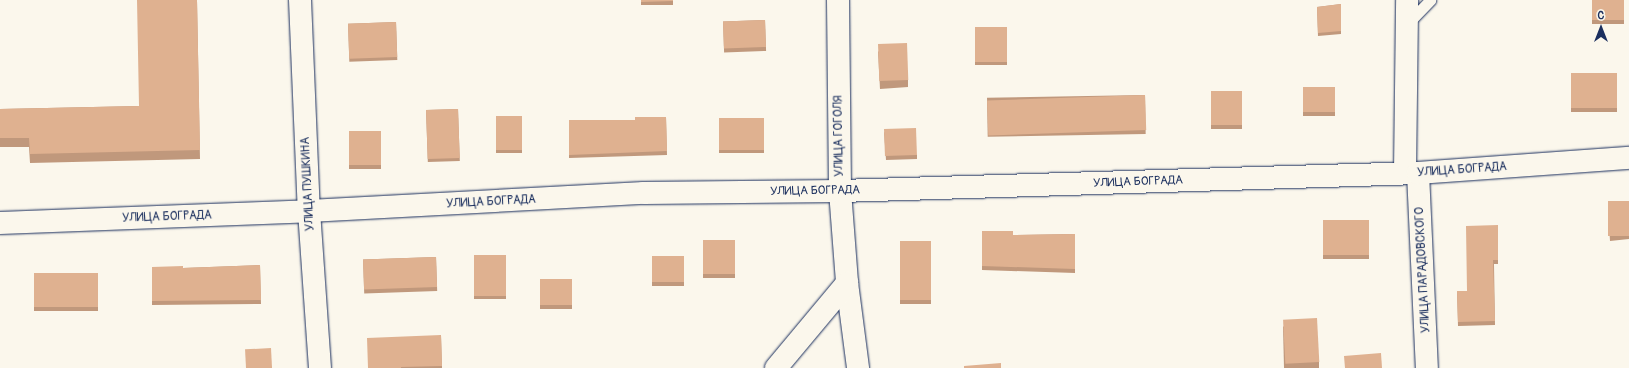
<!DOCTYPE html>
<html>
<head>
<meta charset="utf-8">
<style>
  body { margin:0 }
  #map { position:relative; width:1629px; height:368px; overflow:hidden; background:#fbf7ec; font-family:Pangolin,sans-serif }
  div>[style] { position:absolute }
  .roads { filter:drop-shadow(0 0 1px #1b2f5e) drop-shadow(0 0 1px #1b2f5e) }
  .lane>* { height:11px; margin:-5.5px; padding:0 5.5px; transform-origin:5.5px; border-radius:5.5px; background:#fbf7ec }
  .street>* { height:22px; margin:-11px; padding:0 11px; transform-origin:11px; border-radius:11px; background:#fbf7ec }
  .wall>* { inset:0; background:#c0987c; transform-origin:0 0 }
  .building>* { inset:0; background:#dfb190; transform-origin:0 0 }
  span { translate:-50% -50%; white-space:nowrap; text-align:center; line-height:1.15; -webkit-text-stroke:3px #fbf7ec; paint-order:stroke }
  .street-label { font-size:12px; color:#1b2f5e }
  .north { position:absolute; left:1581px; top:8px; width:40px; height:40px; -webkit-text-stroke:3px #fbf7ec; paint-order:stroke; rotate:0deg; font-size:11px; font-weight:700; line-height:16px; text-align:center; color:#1b2f5e }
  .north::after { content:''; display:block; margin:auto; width:14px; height:18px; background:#1b2f5e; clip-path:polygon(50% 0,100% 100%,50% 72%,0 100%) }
</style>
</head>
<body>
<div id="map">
  <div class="roads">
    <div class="lane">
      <div style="left:1408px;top:23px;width:32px;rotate:-46deg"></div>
    </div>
    <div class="street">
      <div style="left:300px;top:0;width:211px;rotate:87.6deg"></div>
      <div style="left:309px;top:211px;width:157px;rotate:86deg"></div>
      <div style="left:838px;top:0;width:191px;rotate:89.4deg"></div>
      <div style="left:840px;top:191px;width:92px;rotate:85.6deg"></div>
      <div style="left:847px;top:283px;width:86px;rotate:82.6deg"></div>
      <div style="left:1405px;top:173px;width:173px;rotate:-89.3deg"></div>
      <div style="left:1418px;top:173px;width:195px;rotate:87.4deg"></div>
      <div style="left:0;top:223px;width:309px;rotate:-2.2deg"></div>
      <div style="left:309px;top:211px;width:335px;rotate:-3.1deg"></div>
      <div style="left:644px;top:193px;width:196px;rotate:-0.6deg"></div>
      <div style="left:840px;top:191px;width:578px;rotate:-1.78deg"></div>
      <div style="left:1418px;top:173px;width:212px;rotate:-4.1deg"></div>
      <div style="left:776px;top:368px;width:111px;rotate:-50.1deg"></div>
    </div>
  </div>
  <div class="wall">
    <div style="clip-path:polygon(197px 0,200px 159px,30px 163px,29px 147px,0 147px,0 109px,139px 106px)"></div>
    <div style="left:641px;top:0;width:32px;height:5px"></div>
    <div style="left:1592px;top:0;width:32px;height:24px"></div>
    <div style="clip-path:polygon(1341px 4px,1341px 34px,1318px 36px,1317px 7px)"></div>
    <div style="left:765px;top:20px;width:31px;height:42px;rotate:88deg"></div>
    <div style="left:396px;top:22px;width:38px;height:48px;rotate:88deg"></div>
    <div style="left:975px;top:27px;width:32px;height:38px"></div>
    <div style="clip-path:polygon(878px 51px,908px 80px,908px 87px,880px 89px)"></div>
    <div style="left:1617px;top:73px;width:39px;height:46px;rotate:90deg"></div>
    <div style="left:1303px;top:87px;width:32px;height:29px"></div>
    <div style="left:1211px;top:91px;width:31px;height:38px"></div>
    <div style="left:1145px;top:95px;width:39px;height:158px;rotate:89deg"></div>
    <div style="left:458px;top:109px;width:52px;height:32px;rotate:88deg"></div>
    <div style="left:496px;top:116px;width:26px;height:37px"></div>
    <div style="clip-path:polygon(666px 117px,667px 155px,569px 158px,569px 120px,635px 120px)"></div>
    <div style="left:719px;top:118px;width:45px;height:35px"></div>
    <div style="left:349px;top:131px;width:32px;height:38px"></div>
    <div style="clip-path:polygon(884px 132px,917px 155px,917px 159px,886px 160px)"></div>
    <div style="clip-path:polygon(1629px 201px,1629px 239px,1610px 241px,1608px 206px)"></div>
    <div style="left:1369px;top:220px;width:39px;height:46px;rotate:90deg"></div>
    <div style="clip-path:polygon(1498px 225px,1498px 264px,1494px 264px,1495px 325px,1458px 326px,1457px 291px,1467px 291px)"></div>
    <div style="clip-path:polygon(982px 231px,1013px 235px,1075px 234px,1075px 273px,982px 270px)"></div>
    <div style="left:703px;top:240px;width:32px;height:38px"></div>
    <div style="left:900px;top:241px;width:31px;height:63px"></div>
    <div style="left:474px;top:255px;width:32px;height:44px"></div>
    <div style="left:652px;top:256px;width:32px;height:30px"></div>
    <div style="left:436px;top:257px;width:34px;height:73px;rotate:88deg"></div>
    <div style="clip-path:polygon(260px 265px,261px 304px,152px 305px,152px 267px,183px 268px)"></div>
    <div style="left:98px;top:273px;width:38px;height:64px;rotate:90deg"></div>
    <div style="left:540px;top:279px;width:32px;height:30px"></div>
    <div style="clip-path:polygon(1283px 326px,1319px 362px,1319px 368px,1284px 368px)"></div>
    <div style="clip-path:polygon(441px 335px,442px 368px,368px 368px)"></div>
  </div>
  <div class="building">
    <div style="clip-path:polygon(137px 0,197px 0,200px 150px,30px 154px,29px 138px,0 138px,0 109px,139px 106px)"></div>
    <div style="clip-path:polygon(641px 0,673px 0,673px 1px,641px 2px)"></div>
    <div style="left:1592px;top:0;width:32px;height:20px"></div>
    <div style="clip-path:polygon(1341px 4px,1341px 31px,1318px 33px,1317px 7px)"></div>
    <div style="left:765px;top:20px;width:27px;height:42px;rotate:88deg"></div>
    <div style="left:396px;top:22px;width:35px;height:48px;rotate:88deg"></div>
    <div style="left:975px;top:27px;width:32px;height:35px"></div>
    <div style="left:907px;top:43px;width:37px;height:29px;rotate:88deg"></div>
    <div style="left:1617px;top:73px;width:35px;height:46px;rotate:90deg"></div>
    <div style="left:1303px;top:87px;width:32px;height:25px"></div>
    <div style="left:1211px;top:91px;width:31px;height:34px"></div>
    <div style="left:1145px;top:95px;width:35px;height:158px;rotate:88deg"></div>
    <div style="left:458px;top:109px;width:49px;height:32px;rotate:88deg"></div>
    <div style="left:496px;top:116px;width:26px;height:34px"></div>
    <div style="clip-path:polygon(635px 117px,666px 117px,667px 151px,569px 155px,569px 120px,635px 120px)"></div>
    <div style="left:719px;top:118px;width:45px;height:32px"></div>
    <div style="left:916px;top:128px;width:27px;height:32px;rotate:88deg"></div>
    <div style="left:349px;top:131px;width:32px;height:34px"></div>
    <div style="left:1629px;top:201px;width:35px;height:21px;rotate:90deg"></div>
    <div style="left:1369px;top:220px;width:35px;height:46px;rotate:90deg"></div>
    <div style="clip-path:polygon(1498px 225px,1498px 260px,1493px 260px,1495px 321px,1458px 322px,1457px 291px,1467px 291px,1466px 226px)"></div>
    <div style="clip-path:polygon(982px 231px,1013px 231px,1013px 235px,1075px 234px,1075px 269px,982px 266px)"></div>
    <div style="left:703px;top:240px;width:32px;height:34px"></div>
    <div style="left:900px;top:241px;width:31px;height:59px"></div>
    <div style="left:474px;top:255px;width:32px;height:41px"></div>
    <div style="left:652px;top:256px;width:32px;height:26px"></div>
    <div style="left:436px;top:257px;width:30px;height:73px;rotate:88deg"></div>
    <div style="clip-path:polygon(260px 265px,261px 300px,152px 301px,152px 267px,183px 266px,183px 268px)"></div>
    <div style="left:98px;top:273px;width:34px;height:64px;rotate:90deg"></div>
    <div style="left:540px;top:279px;width:32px;height:26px"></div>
    <div style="left:1317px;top:318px;width:44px;height:34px;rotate:87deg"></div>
    <div style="clip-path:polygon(441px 335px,442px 366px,401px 367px,401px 368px,368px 368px,367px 338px)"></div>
    <div style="left:271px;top:348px;width:20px;height:26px;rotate:87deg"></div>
    <div style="clip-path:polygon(1381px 353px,1382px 368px,1345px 368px,1344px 356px)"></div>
    <div style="clip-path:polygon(1001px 363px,1001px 368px,964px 368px,964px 366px)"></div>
  </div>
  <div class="street-label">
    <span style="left:839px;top:136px;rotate:-91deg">УЛИЦА ГОГОЛЯ</span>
    <span style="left:1462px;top:170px;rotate:-4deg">УЛИЦА БОГРАДА</span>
    <span style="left:1138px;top:182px;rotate:-2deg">УЛИЦА БОГРАДА</span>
    <span style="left:308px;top:184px;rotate:-93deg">УЛИЦА ПУШКИНА</span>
    <span style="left:815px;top:191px;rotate:-1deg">УЛИЦА БОГРАДА</span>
    <span style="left:491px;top:202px;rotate:-3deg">УЛИЦА БОГРАДА</span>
    <span style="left:167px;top:217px;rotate:-2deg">УЛИЦА БОГРАДА</span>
    <span style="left:1423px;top:270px;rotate:-93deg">УЛИЦА ПАРАДОВСКОГО</span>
  </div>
  <div class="north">С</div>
</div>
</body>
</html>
